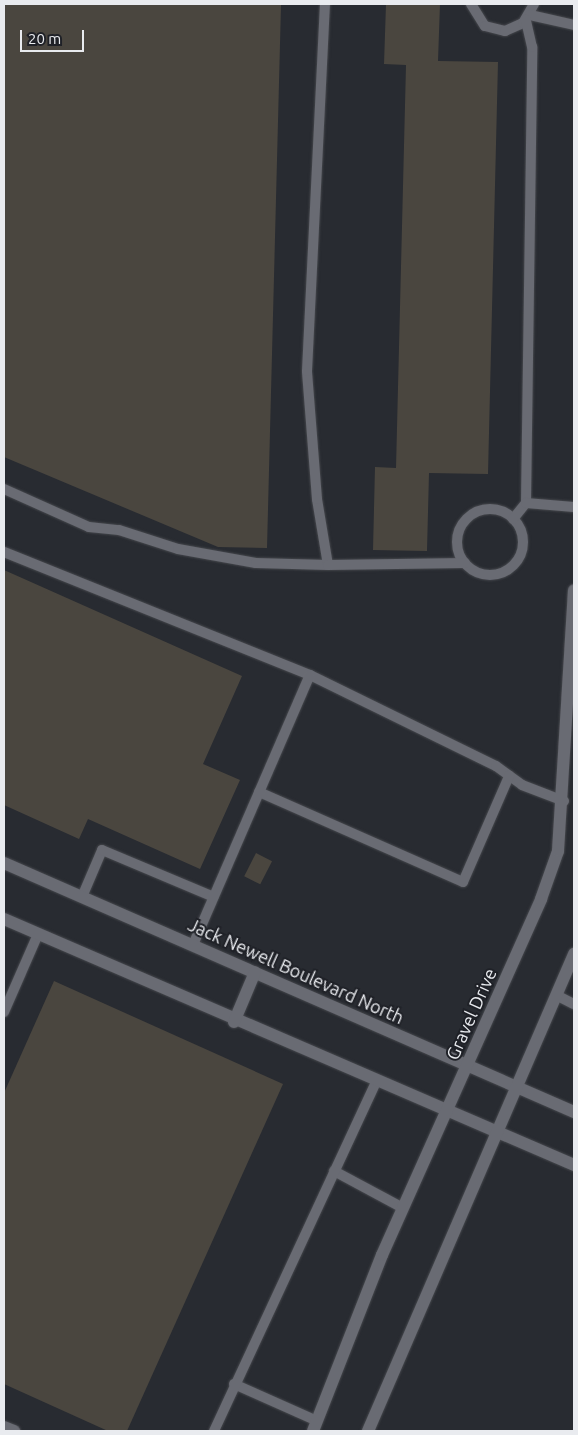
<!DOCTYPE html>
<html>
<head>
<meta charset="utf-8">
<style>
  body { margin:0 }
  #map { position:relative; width:578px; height:1435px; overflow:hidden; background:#282b31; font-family:Ubuntu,sans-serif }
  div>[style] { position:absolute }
  .building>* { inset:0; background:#4a463f; transform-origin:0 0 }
  .roads { filter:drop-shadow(0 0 1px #45474c) drop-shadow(0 0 1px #45474c) }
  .lane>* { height:10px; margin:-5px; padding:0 5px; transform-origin:5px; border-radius:5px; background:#696b73 }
  .lane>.ring { margin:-5px; padding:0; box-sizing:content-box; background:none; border:10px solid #696b73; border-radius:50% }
  .street>* { height:12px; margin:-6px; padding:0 6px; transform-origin:6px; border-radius:6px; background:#696b73 }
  span { translate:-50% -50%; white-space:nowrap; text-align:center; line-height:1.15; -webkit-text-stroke:4px #1f2127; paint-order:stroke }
  .street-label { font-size:18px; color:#e9ebef }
  .frame { position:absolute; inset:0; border:5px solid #e9ebef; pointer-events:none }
  .scale { position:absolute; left:20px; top:30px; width:64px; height:22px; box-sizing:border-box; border:2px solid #e9ebef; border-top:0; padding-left:6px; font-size:15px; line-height:18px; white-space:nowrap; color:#e9ebef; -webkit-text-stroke:4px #1f2127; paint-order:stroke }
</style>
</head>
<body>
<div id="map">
  <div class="building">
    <div style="clip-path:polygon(4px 4px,281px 5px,267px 548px,218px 547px,4px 457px)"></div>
    <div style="clip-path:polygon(386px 4px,440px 4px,438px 61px,498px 62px,488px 474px,429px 473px,427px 551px,373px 550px,375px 467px,396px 468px,406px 65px,384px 64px)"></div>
    <div style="clip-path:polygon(4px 570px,242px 676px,203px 764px,240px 780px,200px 869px,88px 819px,79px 839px,4px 805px)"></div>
    <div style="left:256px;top:853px;width:18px;height:26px;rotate:27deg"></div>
    <div style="clip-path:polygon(54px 981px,283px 1084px,127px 1431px,108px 1431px,4px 1384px,4px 1093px)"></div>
  </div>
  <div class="roads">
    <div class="lane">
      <div style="left:471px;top:4px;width:26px;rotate:58deg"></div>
      <div style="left:485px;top:26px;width:21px;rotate:14deg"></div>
      <div style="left:505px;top:31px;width:20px;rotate:-24deg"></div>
      <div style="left:523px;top:23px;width:22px;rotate:-60deg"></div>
      <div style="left:530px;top:15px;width:45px;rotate:12.8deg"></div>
      <div style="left:4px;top:489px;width:93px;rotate:24.1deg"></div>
      <div style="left:89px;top:527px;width:30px;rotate:6deg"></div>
      <div style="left:119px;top:530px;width:62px;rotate:17.9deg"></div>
      <div style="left:178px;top:549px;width:79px;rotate:10.2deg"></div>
      <div style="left:256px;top:563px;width:72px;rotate:1.6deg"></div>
      <div style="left:328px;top:565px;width:67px;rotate:-99.5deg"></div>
      <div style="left:317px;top:499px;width:128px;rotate:-94.5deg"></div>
      <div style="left:307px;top:371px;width:367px;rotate:-87.2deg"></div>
      <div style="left:526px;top:503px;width:456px;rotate:-89.2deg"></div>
      <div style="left:532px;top:47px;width:28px;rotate:-103deg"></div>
      <div class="ring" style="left:457px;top:509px;width:56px;height:56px"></div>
      <div style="left:513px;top:519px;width:21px;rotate:-51deg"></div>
      <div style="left:526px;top:503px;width:48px;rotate:4.8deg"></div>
      <div style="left:4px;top:552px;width:330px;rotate:21.9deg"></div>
      <div style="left:310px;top:675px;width:207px;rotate:26.1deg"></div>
      <div style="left:496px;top:766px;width:32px;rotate:36deg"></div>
      <div style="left:522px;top:785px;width:45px;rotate:20.9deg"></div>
      <div style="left:328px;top:565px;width:137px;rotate:-0.8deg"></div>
      <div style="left:259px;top:792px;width:223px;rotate:23.8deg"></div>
      <div style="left:463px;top:882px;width:116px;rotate:-66.5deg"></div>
      <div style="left:82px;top:897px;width:51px;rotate:-66.9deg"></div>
      <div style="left:102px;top:850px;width:121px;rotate:22.8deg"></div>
      <div style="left:193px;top:945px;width:294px;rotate:-66.6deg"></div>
      <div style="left:558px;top:996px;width:18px;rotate:27deg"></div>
      <div style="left:4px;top:1012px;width:85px;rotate:-66.4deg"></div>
      <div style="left:334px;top:1171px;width:78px;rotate:28.2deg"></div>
      <div style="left:234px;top:1384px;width:91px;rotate:24deg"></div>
      <div style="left:214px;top:1431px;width:385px;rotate:-65.1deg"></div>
    </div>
    <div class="street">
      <div style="left:4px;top:863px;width:622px;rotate:23.6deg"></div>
      <div style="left:4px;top:919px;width:621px;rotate:23.34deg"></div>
      <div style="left:234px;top:1022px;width:54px;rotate:-67.2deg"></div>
      <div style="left:4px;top:1427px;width:11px;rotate:22deg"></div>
      <div style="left:313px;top:1431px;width:189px;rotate:-68.6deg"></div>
      <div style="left:382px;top:1255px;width:390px;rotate:-65.9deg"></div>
      <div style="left:541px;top:899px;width:51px;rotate:-70.5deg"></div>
      <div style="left:558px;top:851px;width:261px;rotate:-86.5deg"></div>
      <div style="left:368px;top:1431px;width:520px;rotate:-66.64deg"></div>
    </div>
  </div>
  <div class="street-label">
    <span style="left:296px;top:971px;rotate:24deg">Jack Newell Boulevard North</span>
    <span style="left:471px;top:1014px;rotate:-66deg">Gravel Drive</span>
  </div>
  <div class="frame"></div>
  <div class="scale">20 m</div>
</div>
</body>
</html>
